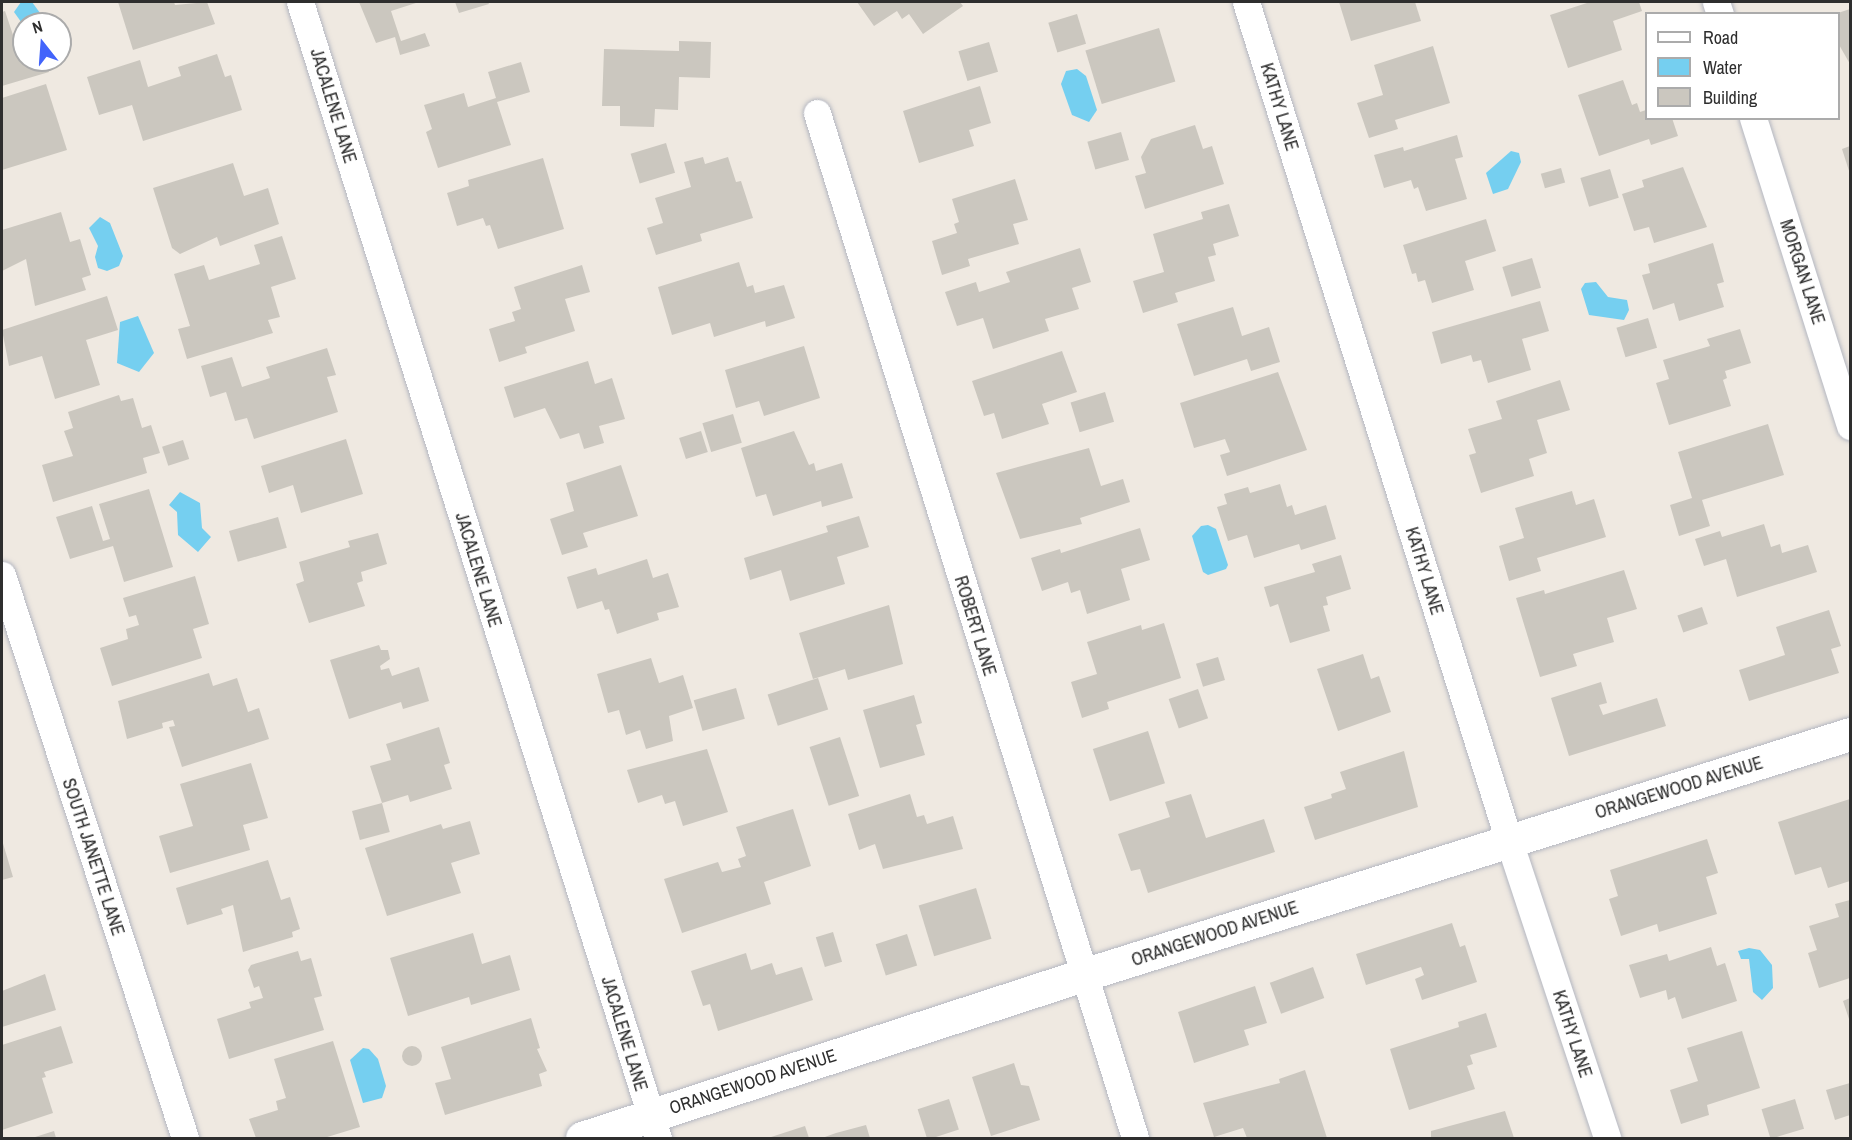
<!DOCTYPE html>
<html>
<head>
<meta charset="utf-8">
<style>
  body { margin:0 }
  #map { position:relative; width:1852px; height:1140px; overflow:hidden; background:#efe9e1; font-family:"Archivo Narrow",sans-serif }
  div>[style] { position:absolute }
  .water>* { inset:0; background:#75cff0 }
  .building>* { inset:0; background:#cbc7bf; transform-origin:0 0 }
  .round { border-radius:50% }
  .roads { filter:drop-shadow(0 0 2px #b4b7c1) drop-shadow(0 0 2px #b4b7c1) }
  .minor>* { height:27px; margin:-13.5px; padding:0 13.5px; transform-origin:13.5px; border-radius:13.5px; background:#fff }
  .secondary>* { height:33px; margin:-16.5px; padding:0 16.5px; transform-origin:16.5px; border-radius:16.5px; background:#fff }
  span { translate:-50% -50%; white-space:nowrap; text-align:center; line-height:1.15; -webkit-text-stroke:6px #fff; paint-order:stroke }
  .street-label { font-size:18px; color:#2e2e2e }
  .frame { position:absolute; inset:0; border:3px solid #2e2e2e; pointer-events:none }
  .legend { position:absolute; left:1645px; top:12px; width:195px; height:108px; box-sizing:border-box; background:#fff; border:2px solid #ababab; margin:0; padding:8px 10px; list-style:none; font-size:18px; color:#2e2e2e }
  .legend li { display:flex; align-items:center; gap:12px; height:30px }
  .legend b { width:30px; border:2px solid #ababab }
  .north { position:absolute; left:12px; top:12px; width:60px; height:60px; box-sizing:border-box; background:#fff; border:2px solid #ababab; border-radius:50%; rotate:343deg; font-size:16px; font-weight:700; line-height:24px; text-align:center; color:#2e2e2e }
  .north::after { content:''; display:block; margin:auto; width:21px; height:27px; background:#4264fb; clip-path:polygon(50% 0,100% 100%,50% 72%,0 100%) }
</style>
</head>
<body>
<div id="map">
  <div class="water">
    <div style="clip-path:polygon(21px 2px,32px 2px,48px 24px,24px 26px,14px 12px)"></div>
    <div style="clip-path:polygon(1077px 69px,1086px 76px,1097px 110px,1089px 122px,1072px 115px,1061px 84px,1066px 71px)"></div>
    <div style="clip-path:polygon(1511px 151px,1519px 153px,1521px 162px,1508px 189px,1493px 194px,1486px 173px)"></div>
    <div style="clip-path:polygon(100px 217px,110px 223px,123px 256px,119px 266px,107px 271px,98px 268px,95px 257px,98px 246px,89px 228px)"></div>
    <div style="clip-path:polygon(1596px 282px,1608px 297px,1627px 300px,1629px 310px,1624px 320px,1589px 315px,1581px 289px,1585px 283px)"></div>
    <div style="clip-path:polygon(138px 316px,154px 353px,139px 372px,117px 363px,120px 322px)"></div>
    <div style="clip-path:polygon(180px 492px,200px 503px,202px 528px,211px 537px,198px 552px,178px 535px,177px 512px,169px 505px)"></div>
    <div style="clip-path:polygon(1208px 525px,1216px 529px,1228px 565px,1226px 569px,1208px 575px,1203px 572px,1192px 536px,1201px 526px)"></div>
    <div style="clip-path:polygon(1749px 948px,1760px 950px,1772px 965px,1773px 988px,1762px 1000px,1753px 992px,1749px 959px,1741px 959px,1738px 951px)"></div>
    <div style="clip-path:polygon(363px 1048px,369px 1049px,378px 1059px,386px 1086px,382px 1098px,363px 1103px,350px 1060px)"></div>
  </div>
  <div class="building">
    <div style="clip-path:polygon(118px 2px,174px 2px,175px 5px,207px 2px,215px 24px,133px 50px)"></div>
    <div style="clip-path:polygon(359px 2px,419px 2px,391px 11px,401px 41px,425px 33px,430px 46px,400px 55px,395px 37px,376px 43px)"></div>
    <div style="clip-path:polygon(455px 2px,488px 2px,489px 4px,459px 13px)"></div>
    <div style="clip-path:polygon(857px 2px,960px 2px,963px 6px,923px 34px,909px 14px,902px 19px,897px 11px,874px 26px)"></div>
    <div style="clip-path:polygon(1339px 2px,1415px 2px,1421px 21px,1351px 41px)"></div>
    <div style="clip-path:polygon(1590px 2px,1639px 2px,1642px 11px,1613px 21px,1622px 50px,1568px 68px,1550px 15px)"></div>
    <div style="clip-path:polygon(1850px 9px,1850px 64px,1838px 43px,1838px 13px)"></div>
    <div style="clip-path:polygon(5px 11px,16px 44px,21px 43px,24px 60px,46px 60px,49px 72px,2px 86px,2px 12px)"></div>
    <div style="left:1077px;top:14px;width:31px;height:30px;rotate:73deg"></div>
    <div style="left:1159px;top:28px;width:56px;height:77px;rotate:73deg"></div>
    <div style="clip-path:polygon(679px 41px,711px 42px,710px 78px,679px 77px,678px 110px,655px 109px,654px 127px,620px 126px,620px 106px,602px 106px,604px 49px,679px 51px)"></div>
    <div style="left:989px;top:42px;width:31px;height:32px;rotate:73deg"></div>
    <div style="clip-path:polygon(1433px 46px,1450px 103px,1395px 120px,1398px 129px,1369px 138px,1357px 103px,1383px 95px,1374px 65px)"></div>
    <div style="clip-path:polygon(217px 54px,225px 77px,231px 75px,242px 110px,143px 141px,132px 105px,99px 115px,87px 77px,140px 60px,148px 87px,181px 76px,178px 67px)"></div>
    <div style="clip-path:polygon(521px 62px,530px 92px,497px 102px,511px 145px,438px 168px,426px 132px,432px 129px,424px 105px,464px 93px,468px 107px,496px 98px,488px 72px)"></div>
    <div style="clip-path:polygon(1623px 80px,1632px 105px,1637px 103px,1640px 112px,1646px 110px,1646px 118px,1672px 118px,1678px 136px,1651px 145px,1649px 139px,1599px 156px,1578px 95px)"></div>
    <div style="clip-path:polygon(46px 84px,67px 150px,2px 170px,2px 98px)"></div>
    <div style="clip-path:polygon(980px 86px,991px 123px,969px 130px,974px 146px,919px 163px,903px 111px)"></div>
    <div style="clip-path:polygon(1195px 125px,1203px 149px,1212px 146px,1224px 184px,1145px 209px,1135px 176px,1146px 173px,1141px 157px,1151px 139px)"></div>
    <div style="left:1121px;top:132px;width:29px;height:35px;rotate:74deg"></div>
    <div style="clip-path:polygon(1457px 135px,1463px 157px,1455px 159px,1467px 199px,1426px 211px,1418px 187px,1414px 189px,1411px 180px,1384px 188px,1374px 155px,1403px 147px,1404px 151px)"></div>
    <div style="left:666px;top:143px;width:31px;height:37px;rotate:73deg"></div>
    <div style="clip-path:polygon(1850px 146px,1850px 174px,1842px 149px)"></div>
    <div style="clip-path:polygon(703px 157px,705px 164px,728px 157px,736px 182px,741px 181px,753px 218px,700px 234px,702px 241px,656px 255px,647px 228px,663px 223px,655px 198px,691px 187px,684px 162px)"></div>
    <div style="clip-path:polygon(543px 158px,564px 229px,498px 249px,490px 225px,486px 226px,483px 218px,457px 226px,447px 193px,469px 186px,468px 180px)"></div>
    <div style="clip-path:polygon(233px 163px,244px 196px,268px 188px,279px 224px,220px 246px,217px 237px,180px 254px,172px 248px,153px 188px)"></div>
    <div style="clip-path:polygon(1683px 167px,1707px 227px,1654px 243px,1649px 227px,1634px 231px,1622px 194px,1644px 187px,1642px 180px)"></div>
    <div style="left:1561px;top:168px;width:15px;height:21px;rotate:74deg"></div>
    <div style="left:1610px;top:169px;width:30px;height:31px;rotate:73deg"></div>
    <div style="clip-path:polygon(1015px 179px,1028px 220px,1013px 224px,1019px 244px,968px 259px,970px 266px,942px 275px,932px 241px,957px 233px,954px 224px,959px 222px,952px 199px)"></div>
    <div style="clip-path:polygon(1229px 204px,1239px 236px,1213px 244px,1216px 255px,1208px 257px,1215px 281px,1175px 293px,1178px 302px,1143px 313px,1133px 281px,1164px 272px,1153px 234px,1203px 219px,1201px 212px)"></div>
    <div style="clip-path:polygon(61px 212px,70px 242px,80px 239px,91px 275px,82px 278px,86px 290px,35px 306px,26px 259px,2px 271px,2px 230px)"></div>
    <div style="clip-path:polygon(1486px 219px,1496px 251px,1465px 261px,1474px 290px,1432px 303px,1425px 280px,1418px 282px,1416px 273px,1412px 274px,1403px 245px)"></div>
    <div style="clip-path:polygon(282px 236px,296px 279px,271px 287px,280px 317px,268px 320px,273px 333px,187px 359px,178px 329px,190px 326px,174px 274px,204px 265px,209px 280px,260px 264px,254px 245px)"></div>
    <div style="clip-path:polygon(1713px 243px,1724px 282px,1717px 284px,1724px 307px,1679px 321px,1674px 303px,1653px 310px,1642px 275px,1650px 273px,1648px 264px)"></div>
    <div style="clip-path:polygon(1080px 248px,1091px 282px,1072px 288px,1079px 309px,1045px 319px,1049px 331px,993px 349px,983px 318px,957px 326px,945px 292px,976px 282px,979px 292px,1010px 282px,1006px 272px)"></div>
    <div style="left:1532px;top:258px;width:31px;height:31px;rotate:73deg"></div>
    <div style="clip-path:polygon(739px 262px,747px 287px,753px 285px,755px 293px,784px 285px,795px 318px,766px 327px,765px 321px,714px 337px,710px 323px,672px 335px,658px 287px)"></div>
    <div style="clip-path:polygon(582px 265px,590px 292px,565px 299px,575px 331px,525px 347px,527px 353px,499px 362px,489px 329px,515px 321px,512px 312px,521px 309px,514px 287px)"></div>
    <div style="clip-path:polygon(107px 296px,118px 330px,86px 340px,100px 385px,55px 399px,42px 356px,9px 366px,2px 330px)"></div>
    <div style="clip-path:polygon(1540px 301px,1549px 331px,1522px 339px,1531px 370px,1488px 383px,1481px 360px,1473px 362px,1471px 355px,1441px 364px,1432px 332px)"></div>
    <div style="clip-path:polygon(1233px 307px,1242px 336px,1269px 327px,1280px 362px,1251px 371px,1247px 359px,1194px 376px,1177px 324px)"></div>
    <div style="left:1648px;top:318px;width:31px;height:33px;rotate:73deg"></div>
    <div style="clip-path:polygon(1740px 329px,1751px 363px,1725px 371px,1727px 378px,1723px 380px,1731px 406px,1669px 425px,1656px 383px,1669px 379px,1663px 360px,1710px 346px,1707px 339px)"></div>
    <div style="clip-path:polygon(804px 346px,820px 398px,764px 416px,759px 401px,736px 408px,725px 370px)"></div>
    <div style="clip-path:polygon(327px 348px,336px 375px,327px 377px,338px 412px,254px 439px,247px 418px,235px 421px,226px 392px,210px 397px,201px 366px,232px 357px,242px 387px,270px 378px,266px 367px)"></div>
    <div style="clip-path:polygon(1062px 351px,1077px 392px,1042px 404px,1049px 424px,1002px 439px,994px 413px,984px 416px,972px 381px)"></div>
    <div style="clip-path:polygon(588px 361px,595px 384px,612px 378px,625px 419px,599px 426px,604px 443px,584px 449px,579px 433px,560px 439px,545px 408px,514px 418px,504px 387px)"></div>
    <div style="clip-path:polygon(1278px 372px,1307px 450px,1227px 476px,1220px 455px,1230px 452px,1225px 439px,1194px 448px,1180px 403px)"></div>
    <div style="clip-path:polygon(1560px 380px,1570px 410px,1537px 420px,1547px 453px,1529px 459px,1534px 476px,1481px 493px,1469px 455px,1476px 453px,1468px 429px,1502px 419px,1496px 401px)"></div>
    <div style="left:1105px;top:392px;width:31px;height:36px;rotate:73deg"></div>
    <div style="clip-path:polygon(119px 395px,121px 401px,133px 398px,142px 428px,151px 425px,160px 453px,143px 458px,147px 473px,53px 502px,42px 465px,73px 456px,64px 431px,73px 428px,68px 412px)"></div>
    <div style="left:733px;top:414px;width:30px;height:32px;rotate:73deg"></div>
    <div style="clip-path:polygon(1768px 424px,1784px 475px,1702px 500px,1710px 526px,1679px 536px,1670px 505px,1692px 498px,1678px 452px)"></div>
    <div style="left:701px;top:431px;width:22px;height:23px;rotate:72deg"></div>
    <div style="clip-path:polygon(794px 431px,809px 465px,814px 463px,816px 471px,842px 463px,853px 498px,822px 507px,821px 501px,773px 516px,766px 494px,756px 497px,741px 448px)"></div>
    <div style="clip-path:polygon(346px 439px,363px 494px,301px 513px,293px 485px,269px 493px,261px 466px)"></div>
    <div style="left:183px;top:440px;width:20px;height:22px;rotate:72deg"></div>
    <div style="clip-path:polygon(1089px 448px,1101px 486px,1123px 479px,1130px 502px,1080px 518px,1082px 524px,1020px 539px,996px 473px)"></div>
    <div style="clip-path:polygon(621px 465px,638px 516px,583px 533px,588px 547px,562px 555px,550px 519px,574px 511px,566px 483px)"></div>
    <div style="clip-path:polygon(1280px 484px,1287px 507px,1292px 505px,1295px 515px,1326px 505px,1336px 539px,1301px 550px,1299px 544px,1254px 558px,1247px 535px,1228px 541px,1217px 507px,1227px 504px,1224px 494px,1248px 487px,1250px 493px)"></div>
    <div style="clip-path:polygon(149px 489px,173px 567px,124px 582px,113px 546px,70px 559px,56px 517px,92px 506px,103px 541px,110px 539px,99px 504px)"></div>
    <div style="clip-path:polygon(1572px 491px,1576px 505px,1594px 499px,1606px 537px,1537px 558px,1541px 571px,1509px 581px,1499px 546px,1524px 538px,1515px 508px)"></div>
    <div style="clip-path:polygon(859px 516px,869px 547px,837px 557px,845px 584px,790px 601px,781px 570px,750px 580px,744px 558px,828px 532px,826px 526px)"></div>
    <div style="left:278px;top:517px;width:32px;height:51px;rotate:74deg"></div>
    <div style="clip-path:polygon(1764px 524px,1771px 547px,1780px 544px,1782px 553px,1808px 545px,1817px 572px,1737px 597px,1726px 559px,1704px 566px,1695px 539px,1720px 531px,1722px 537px)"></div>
    <div style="clip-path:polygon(1140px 528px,1150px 560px,1121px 569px,1130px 600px,1087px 614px,1080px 590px,1071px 593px,1068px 582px,1042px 591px,1031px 558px,1060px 549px,1061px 553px)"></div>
    <div style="clip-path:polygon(378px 533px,387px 564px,361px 572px,363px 581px,357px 583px,365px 606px,309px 623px,296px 584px,304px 581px,299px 562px,350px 547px,348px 541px)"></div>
    <div style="clip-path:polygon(1341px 555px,1351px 589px,1326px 597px,1328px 605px,1323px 606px,1330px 631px,1290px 643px,1278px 604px,1270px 607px,1264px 587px,1315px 572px,1312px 564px)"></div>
    <div style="clip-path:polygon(647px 559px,653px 578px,668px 573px,679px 607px,657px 613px,659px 620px,617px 634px,609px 609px,605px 610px,602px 601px,577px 609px,567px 577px,596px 568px,598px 575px)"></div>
    <div style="clip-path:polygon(1624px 570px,1637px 609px,1607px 618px,1614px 642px,1573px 654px,1577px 666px,1540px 677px,1516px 598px,1544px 590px,1545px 594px)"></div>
    <div style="clip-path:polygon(195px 576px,209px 624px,193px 629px,202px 658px,112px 686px,100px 648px,128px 639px,126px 629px,139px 625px,136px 615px,129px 617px,123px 598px)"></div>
    <div style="clip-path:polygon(889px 605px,903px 664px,848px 680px,845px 669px,813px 679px,799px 633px)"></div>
    <div style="left:1702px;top:607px;width:18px;height:26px;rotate:71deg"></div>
    <div style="clip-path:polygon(1829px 610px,1841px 646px,1831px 649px,1839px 673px,1749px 701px,1739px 670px,1785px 655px,1776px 627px)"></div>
    <div style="clip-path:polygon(1164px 623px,1181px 678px,1107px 702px,1109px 709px,1082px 718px,1071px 682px,1097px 674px,1087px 642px,1141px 625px,1142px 630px)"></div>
    <div style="clip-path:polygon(379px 645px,381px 650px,388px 650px,390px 659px,380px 666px,381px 670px,389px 668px,392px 676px,419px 667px,429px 701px,403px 709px,401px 702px,349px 719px,330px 660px)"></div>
    <div style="clip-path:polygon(1363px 654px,1371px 679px,1379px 676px,1391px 712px,1338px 731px,1317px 669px)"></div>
    <div style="left:1218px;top:657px;width:24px;height:23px;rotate:73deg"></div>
    <div style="clip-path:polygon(651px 658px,659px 683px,683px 675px,693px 708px,669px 716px,673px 741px,646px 749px,640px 730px,626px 735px,619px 710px,608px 713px,597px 674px)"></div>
    <div style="clip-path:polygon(209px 673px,213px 686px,237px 678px,248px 712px,259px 708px,269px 739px,182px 767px,169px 727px,175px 726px,173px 720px,162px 723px,163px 728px,127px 739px,118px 701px)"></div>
    <div style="left:818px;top:678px;width:33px;height:53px;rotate:72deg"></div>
    <div style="clip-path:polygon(1601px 682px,1607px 703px,1599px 705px,1603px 715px,1657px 698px,1666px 726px,1569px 756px,1551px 698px)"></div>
    <div style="left:736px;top:688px;width:32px;height:44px;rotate:74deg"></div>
    <div style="left:1198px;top:689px;width:31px;height:31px;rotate:71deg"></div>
    <div style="clip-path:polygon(914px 695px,922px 723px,916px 725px,925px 755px,880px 768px,863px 710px)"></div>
    <div style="clip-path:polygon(439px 727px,450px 763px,444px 765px,452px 789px,410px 802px,408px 795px,382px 803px,370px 766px,391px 760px,386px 744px)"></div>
    <div style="left:1148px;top:731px;width:55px;height:58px;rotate:72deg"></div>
    <div style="left:840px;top:737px;width:62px;height:32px;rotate:72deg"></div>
    <div style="clip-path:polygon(707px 749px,728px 812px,683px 826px,675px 801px,665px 804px,662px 795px,638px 803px,627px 770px)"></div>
    <div style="clip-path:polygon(1404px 751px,1418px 807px,1315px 840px,1304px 807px,1332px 798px,1331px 794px,1346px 789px,1340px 772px)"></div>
    <div style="clip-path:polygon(251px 763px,268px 818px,243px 825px,250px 850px,170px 873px,159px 836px,193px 826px,180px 784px)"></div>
    <div style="clip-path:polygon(910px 794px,917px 817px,924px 815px,927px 824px,953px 816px,963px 849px,883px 869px,875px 844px,859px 850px,848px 814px)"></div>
    <div style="clip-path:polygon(1191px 794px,1206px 838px,1264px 819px,1275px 852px,1148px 893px,1140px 869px,1131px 871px,1118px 834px,1170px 817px,1165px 802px)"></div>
    <div style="clip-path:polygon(1850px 799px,1850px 881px,1828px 888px,1821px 867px,1795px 875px,1778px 822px)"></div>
    <div style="left:382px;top:803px;width:30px;height:31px;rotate:75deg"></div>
    <div style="clip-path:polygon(793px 809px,811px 866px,764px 882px,771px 904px,682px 933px,664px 879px,718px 862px,722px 872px,741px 867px,738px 859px,746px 856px,736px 827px)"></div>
    <div style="clip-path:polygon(470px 821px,480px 854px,451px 863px,461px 893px,387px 916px,365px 848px,441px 824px,443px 829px)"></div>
    <div style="clip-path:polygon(1707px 839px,1718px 873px,1706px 877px,1717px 914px,1659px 932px,1657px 924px,1621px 936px,1609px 899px,1618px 896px,1610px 870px)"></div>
    <div style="clip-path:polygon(2px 840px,13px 877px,2px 880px)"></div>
    <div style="clip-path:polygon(268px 860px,281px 900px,290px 897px,300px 929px,292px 932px,293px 937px,243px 952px,233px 905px,221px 909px,223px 914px,187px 925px,176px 888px)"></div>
    <div style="left:976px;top:888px;width:53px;height:60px;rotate:73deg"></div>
    <div style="clip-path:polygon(1850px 900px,1850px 978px,1819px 988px,1808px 953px,1817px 950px,1809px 926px,1839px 917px,1835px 904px)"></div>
    <div style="clip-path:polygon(1452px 923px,1460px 947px,1465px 945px,1477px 982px,1422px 1000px,1415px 979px,1424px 975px,1421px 967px,1366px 985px,1356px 954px)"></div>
    <div style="left:833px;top:932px;width:31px;height:18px;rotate:73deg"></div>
    <div style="clip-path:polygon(473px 933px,482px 964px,510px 955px,520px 990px,471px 1005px,469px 997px,408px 1016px,390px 958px)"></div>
    <div style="left:907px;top:934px;width:33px;height:33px;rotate:72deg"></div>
    <div style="clip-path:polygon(1711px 947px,1717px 966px,1725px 963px,1737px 1001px,1682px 1019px,1675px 997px,1668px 1000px,1666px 990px,1640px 998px,1629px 965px,1667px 954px,1669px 961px)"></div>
    <div style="clip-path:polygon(298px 951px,301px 961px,311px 958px,322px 996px,314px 998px,324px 1030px,229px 1059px,217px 1019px,251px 1008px,249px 1002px,263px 998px,259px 986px,254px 988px,248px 970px,251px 965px)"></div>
    <div style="clip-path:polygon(746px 953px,751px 970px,772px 963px,776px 975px,802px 967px,813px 1000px,718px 1031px,710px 1004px,703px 1006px,691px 971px)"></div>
    <div style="left:1313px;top:967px;width:33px;height:46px;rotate:70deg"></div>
    <div style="clip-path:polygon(45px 974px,56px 1010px,2px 1027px,2px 991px)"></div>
    <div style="clip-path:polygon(1255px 986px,1267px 1023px,1244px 1030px,1249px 1045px,1194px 1063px,1178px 1012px)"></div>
    <div style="clip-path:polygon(1850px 998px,1850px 1022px,1843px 1001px)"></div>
    <div style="clip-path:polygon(1486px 1013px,1497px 1047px,1470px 1055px,1473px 1064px,1467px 1066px,1475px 1089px,1409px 1110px,1390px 1049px,1459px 1027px,1458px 1022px)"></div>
    <div style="clip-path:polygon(531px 1018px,540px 1048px,537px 1049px,547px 1071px,539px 1074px,542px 1086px,445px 1115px,435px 1083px,451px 1079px,441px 1047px)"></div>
    <div style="clip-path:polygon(61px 1026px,73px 1063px,44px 1072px,46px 1077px,42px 1078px,53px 1113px,2px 1130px,2px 1045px)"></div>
    <div style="clip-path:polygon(1742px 1031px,1760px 1088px,1707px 1105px,1709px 1115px,1681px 1124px,1670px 1090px,1698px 1081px,1687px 1048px)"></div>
    <div style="clip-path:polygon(333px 1041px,360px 1127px,324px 1138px,256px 1138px,249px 1119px,278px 1110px,276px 1101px,286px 1098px,274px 1059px)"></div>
    <div class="round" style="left:402px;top:1046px;width:20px;height:20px"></div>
    <div style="clip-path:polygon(1014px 1063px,1021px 1085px,1029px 1086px,1040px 1120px,991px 1136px,972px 1077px)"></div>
    <div style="clip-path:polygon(1305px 1070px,1327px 1138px,1247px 1138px,1243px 1128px,1214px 1137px,1203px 1103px,1280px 1083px,1279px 1079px)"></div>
    <div style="clip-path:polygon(1850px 1083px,1850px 1115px,1835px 1120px,1826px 1090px)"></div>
    <div style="left:949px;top:1099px;width:32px;height:33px;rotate:72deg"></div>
    <div style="left:1795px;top:1099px;width:31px;height:35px;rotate:73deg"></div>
    <div style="clip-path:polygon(1505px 1111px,1514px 1138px,1431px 1138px,1431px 1131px)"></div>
    <div style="clip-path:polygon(866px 1125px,870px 1138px,822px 1138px,836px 1133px)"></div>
    <div style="clip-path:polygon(805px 1126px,809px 1138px,768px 1138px)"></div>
    <div style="clip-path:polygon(54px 1131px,56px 1138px,32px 1138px)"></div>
  </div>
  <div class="roads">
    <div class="minor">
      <div style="left:300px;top:2px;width:1191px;rotate:72.51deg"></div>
      <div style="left:1246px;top:2px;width:879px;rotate:72.6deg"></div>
      <div style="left:1509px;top:841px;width:313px;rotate:71.7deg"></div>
      <div style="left:1716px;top:2px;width:13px;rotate:72deg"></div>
      <div style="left:817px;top:113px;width:1073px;rotate:72.76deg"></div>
      <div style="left:1753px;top:118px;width:323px;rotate:72.5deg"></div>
      <div style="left:2px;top:575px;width:592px;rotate:71.99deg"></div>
    </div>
    <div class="secondary">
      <div style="left:582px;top:1138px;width:527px;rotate:-18.02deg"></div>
      <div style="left:1083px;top:975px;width:804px;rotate:-17.44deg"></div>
    </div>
  </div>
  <div class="street-label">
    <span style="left:333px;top:106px;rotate:73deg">JACALENE LANE</span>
    <span style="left:1279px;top:107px;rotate:73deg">KATHY LANE</span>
    <span style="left:1802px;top:272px;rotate:72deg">MORGAN LANE</span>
    <span style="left:478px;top:570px;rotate:73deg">JACALENE LANE</span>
    <span style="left:1424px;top:571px;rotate:73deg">KATHY LANE</span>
    <span style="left:975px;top:626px;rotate:73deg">ROBERT LANE</span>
    <span style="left:1679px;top:788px;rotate:-17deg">ORANGEWOOD AVENUE</span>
    <span style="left:93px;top:857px;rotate:72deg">SOUTH JANETTE LANE</span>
    <span style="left:1215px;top:934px;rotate:-18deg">ORANGEWOOD AVENUE</span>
    <span style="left:624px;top:1034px;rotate:73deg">JACALENE LANE</span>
    <span style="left:1572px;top:1034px;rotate:72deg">KATHY LANE</span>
    <span style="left:753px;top:1082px;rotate:-18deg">ORANGEWOOD AVENUE</span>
  </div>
  <div class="frame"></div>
  <ul class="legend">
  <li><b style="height:8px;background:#fff"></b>Road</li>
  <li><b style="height:16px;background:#75cff0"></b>Water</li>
  <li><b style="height:16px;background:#cbc7bf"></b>Building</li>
  </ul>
  <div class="north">N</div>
</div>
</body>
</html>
